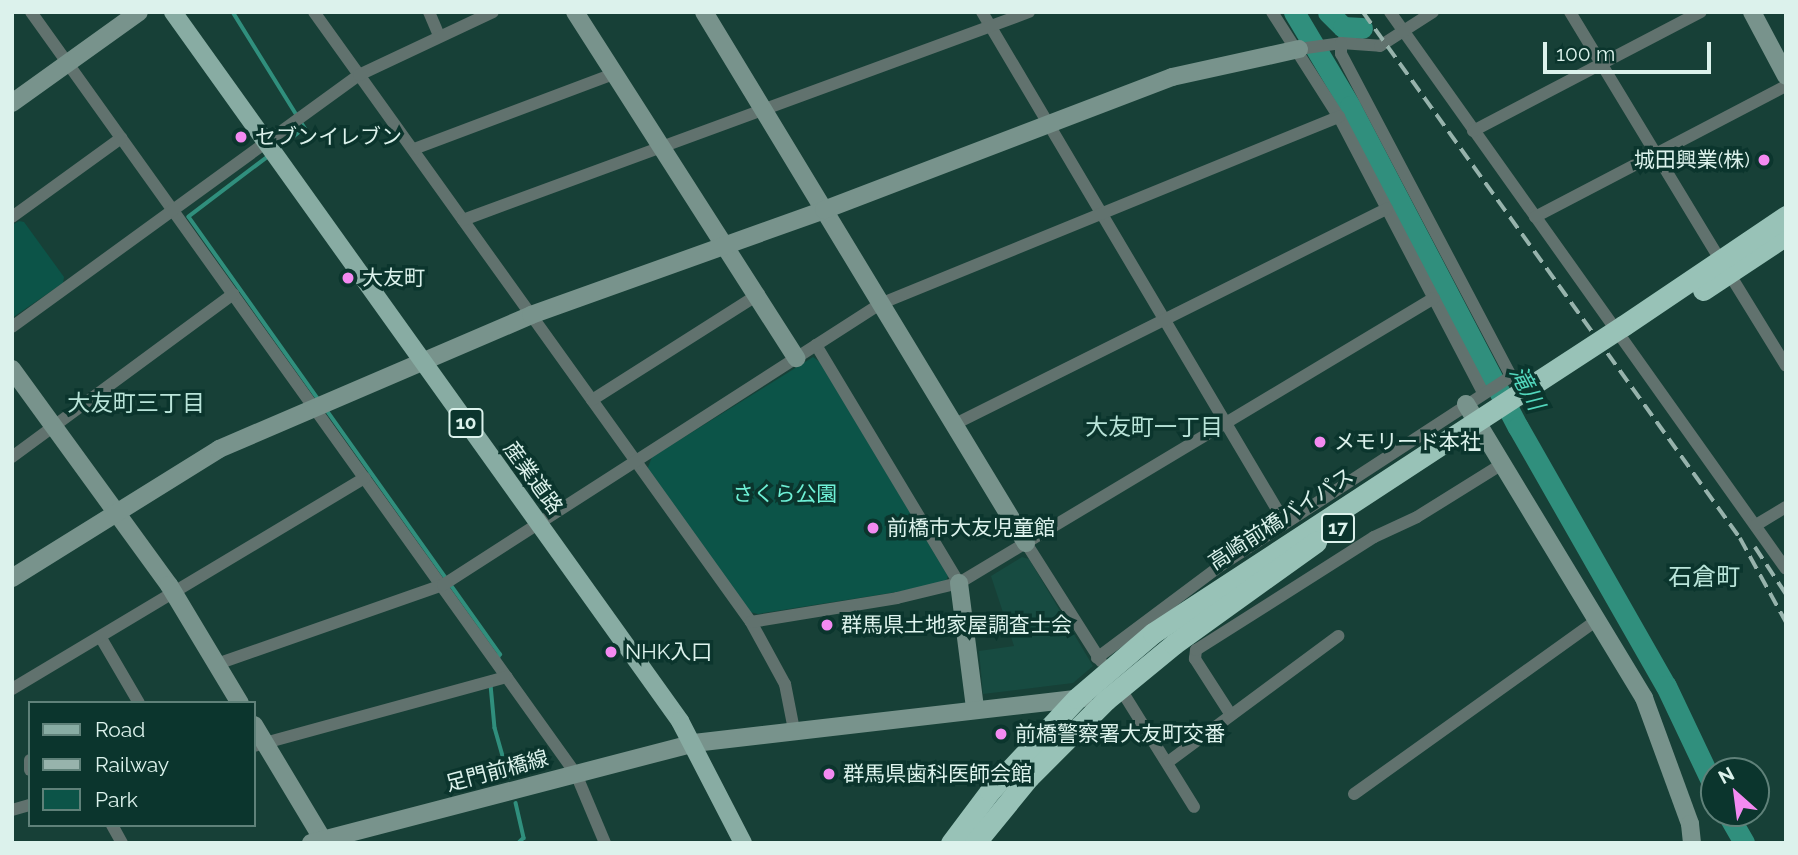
<!DOCTYPE html>
<html>
<head>
<meta charset="utf-8">
<style>
  body { margin:0 }
  #map { position:relative; width:1798px; height:855px; overflow:hidden; background:#174037; font-family:Raleway,"Noto Sans JP",sans-serif }
  div>[style] { position:absolute }
  .built>* { inset:0; background:#174b41 }
  .green>* { inset:0; background:#0c5448 }
  .stream>* { height:3.5px; margin:-1.75px; padding:0 1.75px; transform-origin:1.75px; border-radius:1.75px; background:#308f7d }
  .river>* { height:21px; margin:-10.5px; padding:0 10.5px; transform-origin:10.5px; border-radius:10.5px; background:#308f7d }
  .street>* { height:12px; margin:-6px; padding:0 6px; transform-origin:6px; border-radius:6px; background:#61726e }
  .secondary>* { height:18px; margin:-9px; padding:0 9px; transform-origin:9px; border-radius:9px; background:#78938c }
  .primary>* { height:18px; margin:-9px; padding:0 9px; transform-origin:9px; border-radius:9px; background:#88aca3 }
  .highway>* { height:21px; margin:-10.5px; padding:0 10.5px; transform-origin:10.5px; border-radius:10.5px; background:#98c2b7 }
  .rail>* { height:3.5px; margin-top:-1.75px; transform-origin:0; background:repeating-linear-gradient(90deg,#97b3ac 0 14px,transparent 0 21px) }
  .highway-bridge>* { height:21px; margin:-10.5px; padding:0 10.5px; transform-origin:10.5px; border-radius:10.5px; background:#98c2b7 }
  .dots>* { width:19px; height:19px; translate:-50% -50%; box-sizing:border-box; border:4px solid #0b352d; border-radius:50% }
  span { translate:-50% -50%; white-space:nowrap; text-align:center; line-height:1.15; -webkit-text-stroke:7px #0b352d; paint-order:stroke }
  .shield-label span { padding:2px 5px; background:#0b352d; border:2px solid; border-radius:5px; -webkit-text-stroke-width:0 }
  .shield-label { font-size:19px; color:#dcf2ec; font-weight:700 }
  .poi-label { font-size:21px; color:#dcf2ec }
  .left { translate:0 -50%; text-align:left }
  .right { translate:-100% -50%; text-align:right }
  .street-label { font-size:21px; color:#dcf2ec }
  .park-label { font-size:21px; color:#6ff1d6 }
  .water-label { font-size:23px; color:#52d7bd; font-style:italic }
  .neighbourhood-label { font-size:23px; color:#b9e4d9 }
  .quarter-label { font-size:24px; color:#b9e4d9 }
  .frame { position:absolute; inset:0; border:14px solid #dcf2ec; pointer-events:none }
  .legend { position:absolute; left:28px; top:701px; width:228px; height:126px; box-sizing:border-box; background:#0b352d; border:2px solid #5f8179; margin:0; padding:9px 12px; list-style:none; font-size:21px; color:#dcf2ec }
  .legend li { display:flex; align-items:center; gap:14px; height:35px }
  .legend b { width:35px; border:2px solid #5f8179 }
  .north { position:absolute; left:1700px; top:757px; width:70px; height:70px; box-sizing:border-box; background:#0b352d; border:2px solid #5f8179; border-radius:50%; rotate:332deg; font-size:19px; font-weight:700; line-height:28px; text-align:center; color:#dcf2ec }
  .north::after { content:''; display:block; margin:auto; width:24px; height:32px; background:#f38af1; clip-path:polygon(50% 0,100% 100%,50% 72%,0 100%) }
  .scale { position:absolute; left:1543px; top:42px; width:168px; height:32px; box-sizing:border-box; border:4px solid #dcf2ec; border-top:0; padding-left:9px; font-size:21px; line-height:24px; white-space:nowrap; color:#dcf2ec; -webkit-text-stroke:5px #0b352d; paint-order:stroke }
</style>
</head>
<body>
<div id="map">
  <div class="built">
    <div style="clip-path:polygon(1022px 557px,1029px 559px,1093px 666px,1073px 683px,983px 694px,979px 651px,1014px 646px,991px 576px)"></div>
  </div>
  <div class="green">
    <div style="clip-path:polygon(19px 221px,24px 222px,64px 277px,63px 283px,12px 318px,12px 225px)"></div>
    <div style="clip-path:polygon(813px 357px,820px 362px,948px 576px,946px 581px,903px 591px,758px 614px,750px 612px,647px 470px,652px 457px)"></div>
  </div>
  <div class="stream">
    <div style="left:233px;top:12px;width:137px;rotate:58.2deg"></div>
    <div style="left:305px;top:128px;width:36px;rotate:141deg"></div>
    <div style="left:268px;top:157px;width:99px;rotate:142.8deg"></div>
    <div style="left:189px;top:217px;width:224px;rotate:54.6deg"></div>
    <div style="left:326px;top:409px;width:301px;rotate:54.6deg"></div>
    <div style="left:500px;top:654px;width:6px;rotate:108deg"></div>
    <div style="left:491px;top:685px;width:43px;rotate:84.7deg"></div>
    <div style="left:495px;top:728px;width:51px;rotate:74.1deg"></div>
    <div style="left:516px;top:803px;width:36px;rotate:77deg"></div>
    <div style="left:524px;top:838px;width:7px;rotate:135deg"></div>
  </div>
  <div class="river">
    <div style="left:1294px;top:12px;width:109px;rotate:59.2deg"></div>
    <div style="left:1350px;top:106px;width:362px;rotate:62.4deg"></div>
    <div style="left:1518px;top:427px;width:298px;rotate:60.3deg"></div>
    <div style="left:1666px;top:686px;width:112px;rotate:64.6deg"></div>
    <div style="left:1328px;top:12px;width:21px;rotate:45deg"></div>
    <div style="left:1343px;top:27px;width:19px;rotate:3deg"></div>
    <div style="left:1727px;top:813px;width:34px;rotate:60deg"></div>
  </div>
  <div class="street">
    <div style="left:31px;top:12px;width:937px;rotate:54.43deg"></div>
    <div style="left:576px;top:774px;width:75px;rotate:67.2deg"></div>
    <div style="left:314px;top:12px;width:750px;rotate:54.38deg"></div>
    <div style="left:751px;top:622px;width:71px;rotate:61.3deg"></div>
    <div style="left:785px;top:684px;width:47px;rotate:78.9deg"></div>
    <div style="left:429px;top:12px;width:25px;rotate:67deg"></div>
    <div style="left:982px;top:12px;width:594px;rotate:59.33deg"></div>
    <div style="left:1272px;top:12px;width:125px;rotate:57.5deg"></div>
    <div style="left:1339px;top:117px;width:311px;rotate:62.4deg"></div>
    <div style="left:1390px;top:12px;width:683px;rotate:54.59deg"></div>
    <div style="left:1570px;top:12px;width:280px;rotate:58.8deg"></div>
    <div style="left:1299px;top:49px;width:42px;rotate:-8.1deg"></div>
    <div style="left:1341px;top:43px;width:39px;rotate:4deg"></div>
    <div style="left:1380px;top:46px;width:63px;rotate:-32.7deg"></div>
    <div style="left:1473px;top:131px;width:257px;rotate:-27.6deg"></div>
    <div style="left:414px;top:149px;width:214px;rotate:-20.6deg"></div>
    <div style="left:12px;top:217px;width:135px;rotate:-35.9deg"></div>
    <div style="left:1535px;top:217px;width:283px;rotate:-27.6deg"></div>
    <div style="left:463px;top:220px;width:603px;rotate:-20.18deg"></div>
    <div style="left:1735px;top:283px;width:97px;rotate:58.4deg"></div>
    <div style="left:12px;top:327px;width:429px;rotate:-36deg"></div>
    <div style="left:359px;top:75px;width:148px;rotate:-25.2deg"></div>
    <div style="left:816px;top:345px;width:278px;rotate:59deg"></div>
    <div style="left:592px;top:400px;width:198px;rotate:-32.4deg"></div>
    <div style="left:953px;top:425px;width:485px;rotate:-26.5deg"></div>
    <div style="left:12px;top:457px;width:275px;rotate:-36.4deg"></div>
    <div style="left:1756px;top:525px;width:35px;rotate:-31deg"></div>
    <div style="left:1026px;top:543px;width:140px;rotate:57.6deg"></div>
    <div style="left:751px;top:622px;width:148px;rotate:-9.3deg"></div>
    <div style="left:897px;top:598px;width:64px;rotate:-13.6deg"></div>
    <div style="left:959px;top:583px;width:554px;rotate:-30.96deg"></div>
    <div style="left:101px;top:638px;width:75px;rotate:59.7deg"></div>
    <div style="left:1097px;top:658px;width:154px;rotate:-36.8deg"></div>
    <div style="left:1220px;top:566px;width:348px;rotate:-33.1deg"></div>
    <div style="left:1511px;top:376px;width:364px;rotate:-117.8deg"></div>
    <div style="left:1341px;top:54px;width:11px;rotate:-90deg"></div>
    <div style="left:217px;top:664px;width:239px;rotate:-19.3deg"></div>
    <div style="left:443px;top:585px;width:520px;rotate:-32.74deg"></div>
    <div style="left:880px;top:304px;width:496px;rotate:-22.2deg"></div>
    <div style="left:1120px;top:688px;width:140px;rotate:58.1deg"></div>
    <div style="left:12px;top:689px;width:411px;rotate:-30.9deg"></div>
    <div style="left:1231px;top:715px;width:67px;rotate:-122.7deg"></div>
    <div style="left:1195px;top:659px;width:9px;rotate:-84deg"></div>
    <div style="left:1196px;top:650px;width:211px;rotate:-32.4deg"></div>
    <div style="left:1374px;top:537px;width:47px;rotate:-24.9deg"></div>
    <div style="left:1417px;top:517px;width:100px;rotate:-31.9deg"></div>
    <div style="left:254px;top:746px;width:262px;rotate:-15.3deg"></div>
    <div style="left:30px;top:760px;width:10px;rotate:90deg"></div>
    <div style="left:1168px;top:762px;width:212px;rotate:-36.5deg"></div>
    <div style="left:1354px;top:794px;width:297px;rotate:-35.6deg"></div>
    <div style="left:12px;top:810px;width:19px;rotate:-16deg"></div>
    <div style="left:112px;top:825px;width:21px;rotate:61deg"></div>
  </div>
  <div class="secondary">
    <div style="left:575px;top:12px;width:411px;rotate:57.4deg"></div>
    <div style="left:704px;top:12px;width:621px;rotate:58.77deg"></div>
    <div style="left:1752px;top:12px;width:72px;rotate:62deg"></div>
    <div style="left:12px;top:103px;width:156px;rotate:-35.6deg"></div>
    <div style="left:12px;top:369px;width:267px;rotate:54deg"></div>
    <div style="left:169px;top:585px;width:138px;rotate:59deg"></div>
    <div style="left:1466px;top:404px;width:344px;rotate:58.8deg"></div>
    <div style="left:1644px;top:698px;width:134px;rotate:69.9deg"></div>
    <div style="left:1690px;top:824px;width:19px;rotate:84deg"></div>
    <div style="left:12px;top:578px;width:244px;rotate:-31.9deg"></div>
    <div style="left:219px;top:449px;width:340px;rotate:-23.2deg"></div>
    <div style="left:531px;top:315px;width:311px;rotate:-19.7deg"></div>
    <div style="left:824px;top:210px;width:373px;rotate:-20.9deg"></div>
    <div style="left:1172px;top:77px;width:130px;rotate:-12.4deg"></div>
    <div style="left:959px;top:583px;width:126px;rotate:82.7deg"></div>
    <div style="left:254px;top:725px;width:138px;rotate:59deg"></div>
    <div style="left:311px;top:843px;width:396px;rotate:-14.6deg"></div>
    <div style="left:694px;top:743px;width:392px;rotate:-6.6deg"></div>
  </div>
  <div class="primary">
    <div style="left:173px;top:12px;width:872px;rotate:54.43deg"></div>
    <div style="left:680px;top:721px;width:137px;rotate:62.7deg"></div>
  </div>
  <div class="highway">
    <div style="left:1703px;top:290px;width:100px;rotate:-33.5deg"></div>
    <div style="left:1623px;top:326px;width:197px;rotate:-34deg"></div>
    <div style="left:951px;top:843px;width:65px;rotate:-53.1deg"></div>
    <div style="left:990px;top:791px;width:127px;rotate:-46.9deg"></div>
    <div style="left:1077px;top:698px;width:100px;rotate:-40.5deg"></div>
    <div style="left:1153px;top:633px;width:356px;rotate:-33.2deg"></div>
    <div style="left:975px;top:843px;width:85px;rotate:-50.7deg"></div>
    <div style="left:1029px;top:777px;width:109px;rotate:-45deg"></div>
    <div style="left:1106px;top:700px;width:88px;rotate:-39.5deg"></div>
    <div style="left:1174px;top:644px;width:175px;rotate:-35.7deg"></div>
  </div>
  <div class="rail">
    <div style="left:1363px;top:12px;width:647px;rotate:54.37deg"></div>
    <div style="left:1740px;top:538px;width:96px;rotate:61.3deg"></div>
    <div style="left:1755px;top:547px;width:56px;rotate:56.6deg"></div>
  </div>
  <div class="highway-bridge">
    <div style="left:1451px;top:438px;width:205px;rotate:-33.1deg"></div>
  </div>
  <div class="dots">
    <div style="left:241px;top:137px;background:#f38af1"></div>
    <div style="left:1764px;top:160px;background:#f38af1"></div>
    <div style="left:348px;top:278px;background:#f38af1"></div>
    <div style="left:1320px;top:442px;background:#f38af1"></div>
    <div style="left:873px;top:528px;background:#f38af1"></div>
    <div style="left:827px;top:625px;background:#f38af1"></div>
    <div style="left:611px;top:652px;background:#f38af1"></div>
    <div style="left:1001px;top:734px;background:#f38af1"></div>
    <div style="left:829px;top:774px;background:#f38af1"></div>
  </div>
  <div class="shield-label">
    <span style="left:466px;top:423px">10</span>
    <span style="left:1338px;top:528px">17</span>
  </div>
  <div class="poi-label">
    <span class="left" style="left:255px;top:137px">セブンイレブン</span>
    <span class="right" style="left:1750px;top:160px">城田興業(株)</span>
    <span class="left" style="left:362px;top:278px">大友町</span>
    <span class="left" style="left:1334px;top:442px">メモリード本社</span>
    <span class="left" style="left:887px;top:528px">前橋市大友児童館</span>
    <span class="left" style="left:841px;top:625px">群馬県土地家屋調査士会</span>
    <span class="left" style="left:625px;top:652px">NHK入口</span>
    <span class="left" style="left:1015px;top:734px">前橋警察署大友町交番</span>
    <span class="left" style="left:843px;top:774px">群馬県歯科医師会館</span>
  </div>
  <div class="street-label">
    <span style="left:533px;top:478px;rotate:54deg">産業道路</span>
    <span style="left:1281px;top:519px;rotate:-33deg">高崎前橋バイパス</span>
    <span style="left:497px;top:771px;rotate:-15deg">足門前橋線</span>
  </div>
  <div class="park-label">
    <span style="left:785px;top:494px">さくら公園</span>
  </div>
  <div class="water-label">
    <span style="left:1527px;top:388px;rotate:62deg">滝川</span>
  </div>
  <div class="neighbourhood-label">
    <span style="left:136px;top:403px">大友町三丁目</span>
    <span style="left:1154px;top:427px">大友町一丁目</span>
  </div>
  <div class="quarter-label">
    <span style="left:1704px;top:577px">石倉町</span>
  </div>
  <div class="frame"></div>
  <ul class="legend">
  <li><b style="height:9px;background:#88aca3"></b>Road</li>
  <li><b style="height:9px;background:#97b3ac"></b>Railway</li>
  <li><b style="height:19px;background:#0c5448"></b>Park</li>
  </ul>
  <div class="north">N</div>
  <div class="scale">100 m</div>
</div>
</body>
</html>
